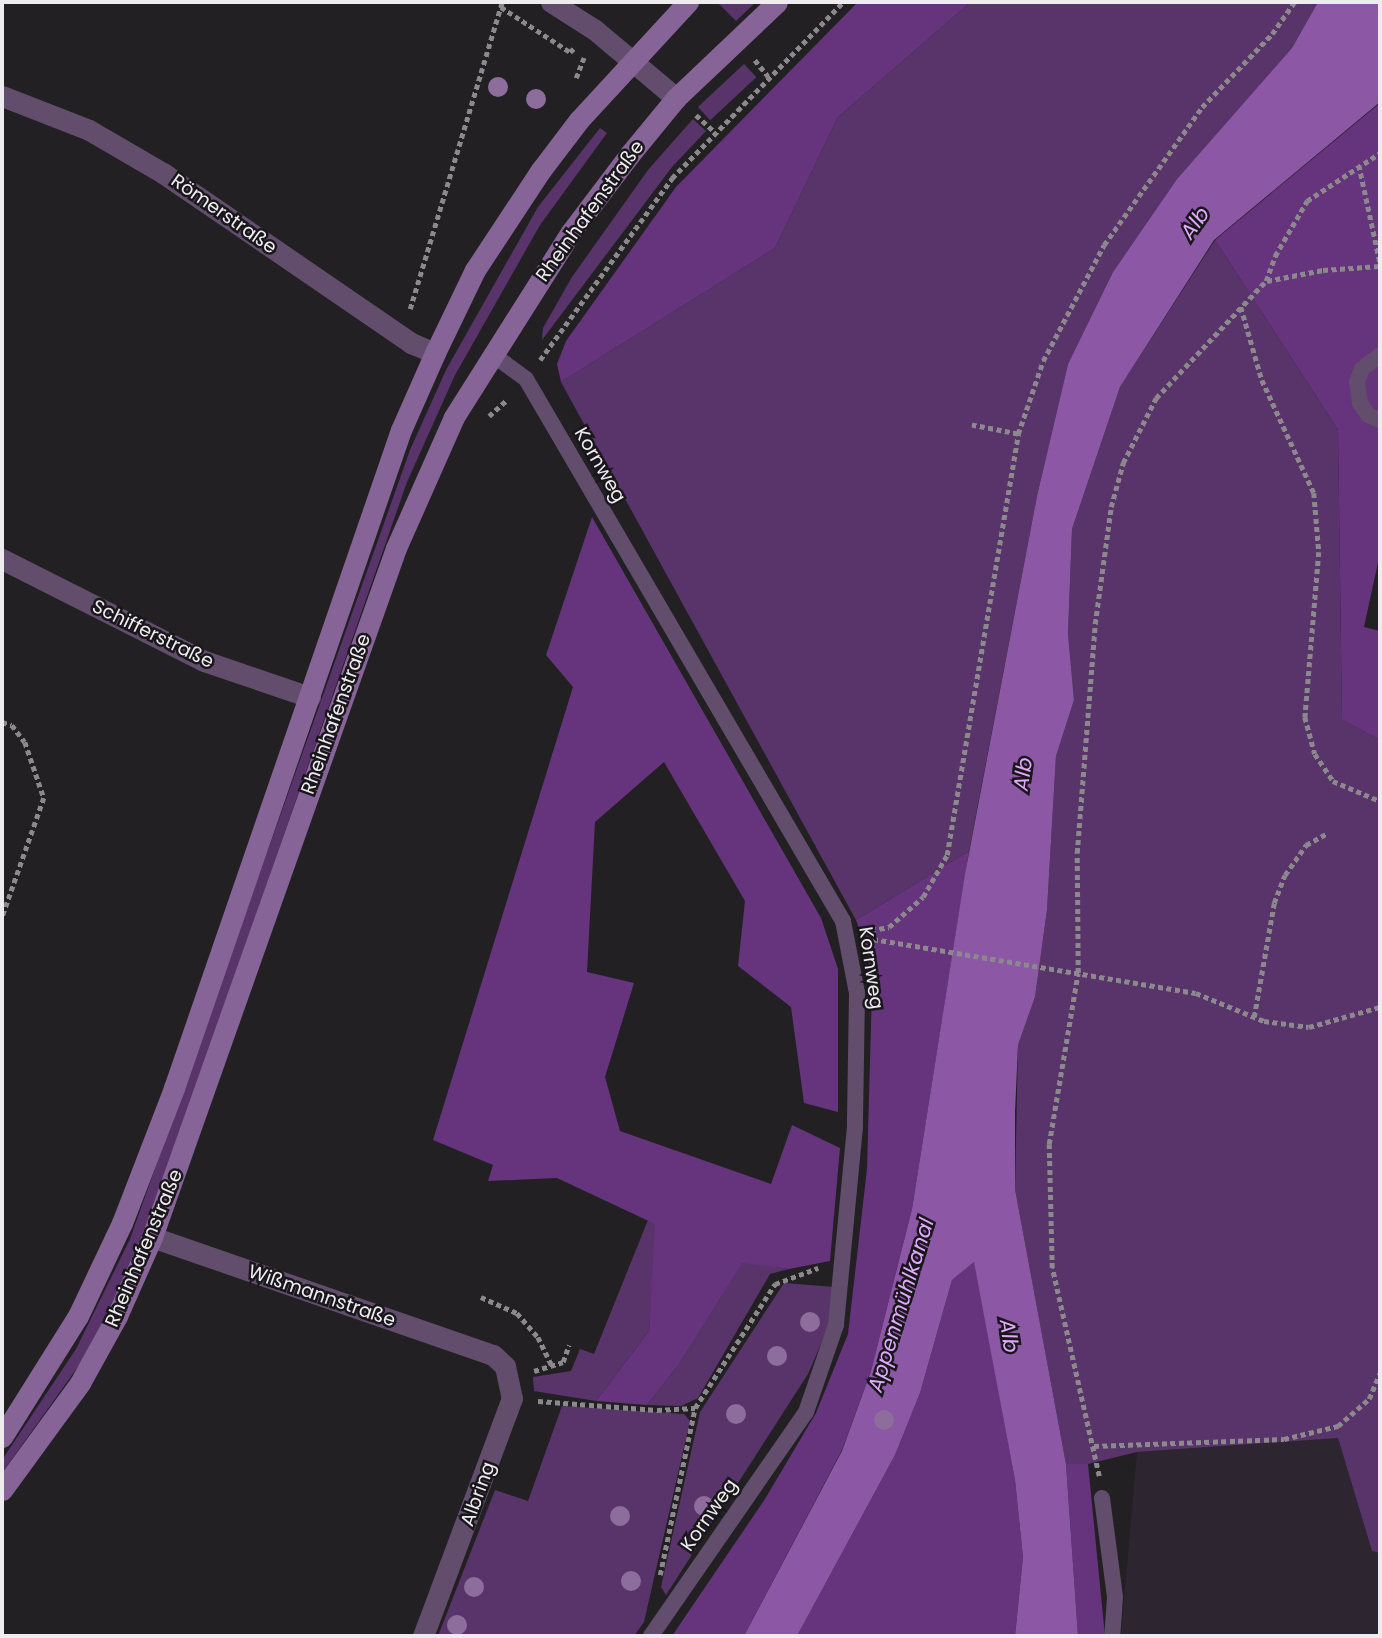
<!DOCTYPE html>
<html>
<head>
<meta charset="utf-8">
<style>
  body { margin:0 }
  #map { position:relative; width:1382px; height:1638px; overflow:hidden; background:#232024; font-family:Poppins,sans-serif }
  div>[style] { position:absolute }
  .built>* { inset:0; background:#2d2630 }
  .green>* { inset:0; background:#59346b; transform-origin:0 0 }
  .forest>* { inset:0; background:#66337d }
  .water>* { inset:0; background:#8c57a5 }
  .path>* { height:4.5px; margin-top:-2.25px; transform-origin:0; background:repeating-linear-gradient(90deg,#8c898d 0 5px,transparent 0 8.5px) }
  .lane>* { height:16px; margin:-8px; padding:0 8px; transform-origin:8px; border-radius:8px; background:#624d6d }
  .street>* { height:21px; margin:-10.5px; padding:0 10.5px; transform-origin:10.5px; border-radius:10.5px; background:#624d6d }
  .secondary>* { height:21px; margin:-10.5px; padding:0 10.5px; transform-origin:10.5px; border-radius:10.5px; background:#876498 }
  .trees>* { width:20px; height:20px; margin:-10px; border-radius:50%; background:#8d6d9c }
  span { translate:-50% -50%; white-space:nowrap; text-align:center; line-height:1.15; -webkit-text-stroke:5px #19171b; paint-order:stroke }
  .street-label { font-size:19px; color:#eeecef }
  .water-label { font-size:21px; color:#e0a9fb; font-style:italic }
  .frame { position:absolute; inset:0; border:4px solid #eeecef; pointer-events:none }
</style>
</head>
<body>
<div id="map">
  <div class="built">
    <div style="clip-path:polygon(1338px 1438px,1372px 1551px,1380px 1553px,1380px 1636px,1121px 1636px,1137px 1452px)"></div>
  </div>
  <div class="green">
    <div style="clip-path:polygon(717px 2px,756px 2px,736px 21px)"></div>
    <div style="clip-path:polygon(971px 2px,1318px 2px,1292px 48px,1177px 179px,1113px 272px,1068px 364px,1037px 496px,969px 851px,856px 920px,561px 382px,775px 248px,838px 117px)"></div>
    <div style="left:744px;top:64px;width:18px;height:63px;rotate:47deg"></div>
    <div style="clip-path:polygon(693px 119px,706px 131px,672px 167px,542px 340px,543px 328px,572px 277px,648px 170px)"></div>
    <div style="clip-path:polygon(600px 128px,607px 133px,540px 225px,455px 375px,407px 482px,141px 1244px,87px 1354px,2px 1473px,2px 1460px,76px 1349px,130px 1239px,410px 450px,446px 370px,538px 207px)"></div>
    <div style="clip-path:polygon(1215px 240px,1338px 430px,1342px 720px,1380px 740px,1380px 1553px,1372px 1551px,1338px 1438px,1137px 1452px,1088px 1464px,1066px 1464px,1015px 1189px,1018px 1045px,1035px 997px,1047px 910px,1056px 756px,1074px 700px,1068px 634px,1072px 529px,1120px 387px)"></div>
    <div style="clip-path:polygon(648px 1220px,656px 1224px,649px 1331px,596px 1401px,534px 1391px,533px 1377px,571px 1371px,580px 1349px,594px 1354px)"></div>
    <div style="clip-path:polygon(742px 1262px,789px 1269px,770px 1274px,698px 1398px,681px 1406px,647px 1405px,680px 1363px)"></div>
    <div style="clip-path:polygon(784px 1283px,835px 1287px,827px 1330px,808px 1374px,666px 1595px,661px 1587px,700px 1412px)"></div>
    <div style="clip-path:polygon(562px 1406px,684px 1414px,690px 1421px,644px 1622px,634px 1636px,438px 1636px,495px 1490px,528px 1501px)"></div>
  </div>
  <div class="forest">
    <div style="clip-path:polygon(858px 2px,971px 2px,838px 117px,775px 248px,561px 382px,557px 364px,566px 341px,676px 187px)"></div>
    <div style="clip-path:polygon(1380px 103px,1380px 553px,1364px 627px,1380px 631px,1380px 740px,1342px 720px,1338px 430px,1215px 240px)"></div>
    <div style="clip-path:polygon(592px 517px,821px 918px,838px 969px,838px 1112px,804px 1103px,791px 1007px,738px 966px,745px 901px,664px 762px,595px 822px,587px 972px,634px 983px,605px 1077px,620px 1131px,771px 1184px,792px 1125px,840px 1148px,830px 1261px,789px 1269px,742px 1263px,680px 1363px,647px 1405px,596px 1401px,649px 1331px,655px 1224px,557px 1178px,488px 1181px,493px 1165px,433px 1140px,573px 687px,546px 655px)"></div>
    <div style="clip-path:polygon(969px 851px,912px 1209px,871px 1371px,842px 1450px,744px 1636px,672px 1636px,765px 1499px,816px 1413px,848px 1334px,867px 1169px,872px 989px,867px 950px,856px 920px)"></div>
    <div style="clip-path:polygon(975px 1261px,1015px 1480px,1023px 1557px,1015px 1636px,797px 1636px,895px 1455px,920px 1393px,952px 1280px)"></div>
    <div style="clip-path:polygon(1066px 1464px,1088px 1464px,1105px 1636px,1078px 1636px)"></div>
  </div>
  <div class="water">
    <div style="clip-path:polygon(1318px 2px,1380px 2px,1380px 102px,1214px 240px,1120px 387px,1072px 529px,1068px 634px,1074px 700px,1056px 756px,1047px 910px,1035px 997px,1018px 1045px,1015px 1112px,1015px 1189px,1066px 1464px,1078px 1636px,1015px 1636px,1023px 1557px,1015px 1480px,974px 1262px,952px 1280px,920px 1393px,895px 1455px,797px 1636px,744px 1636px,842px 1451px,871px 1371px,912px 1209px,965px 874px,1037px 496px,1068px 364px,1113px 272px,1177px 179px,1292px 48px)"></div>
  </div>
  <div class="path">
    <div style="left:501px;top:7px;width:82px;rotate:33.1deg"></div>
    <div style="left:570px;top:52px;width:6px;rotate:-45deg"></div>
    <div style="left:755px;top:60px;width:21px;rotate:51deg"></div>
    <div style="left:576px;top:78px;width:22px;rotate:-69deg"></div>
    <div style="left:696px;top:115px;width:24px;rotate:42deg"></div>
    <div style="left:1359px;top:165px;width:99px;rotate:77.8deg"></div>
    <div style="left:1267px;top:281px;width:57px;rotate:-11.1deg"></div>
    <div style="left:1323px;top:270px;width:57px;rotate:-4deg"></div>
    <div style="left:1241px;top:307px;width:76px;rotate:74deg"></div>
    <div style="left:1262px;top:380px;width:124px;rotate:65.3deg"></div>
    <div style="left:1314px;top:493px;width:59px;rotate:85.2deg"></div>
    <div style="left:1319px;top:552px;width:166px;rotate:94.8deg"></div>
    <div style="left:1305px;top:717px;width:38px;rotate:75deg"></div>
    <div style="left:1315px;top:754px;width:32px;rotate:56deg"></div>
    <div style="left:1333px;top:781px;width:51px;rotate:23.1deg"></div>
    <div style="left:410px;top:309px;width:320px;rotate:-73.3deg"></div>
    <div style="left:540px;top:360px;width:225px;rotate:-54deg"></div>
    <div style="left:672px;top:178px;width:245px;rotate:-45.8deg"></div>
    <div style="left:489px;top:416px;width:25px;rotate:-42deg"></div>
    <div style="left:1018px;top:434px;width:77px;rotate:-71.1deg"></div>
    <div style="left:1043px;top:361px;width:131px;rotate:-62.3deg"></div>
    <div style="left:1104px;top:245px;width:169px;rotate:-54.6deg"></div>
    <div style="left:1202px;top:107px;width:101px;rotate:-46.2deg"></div>
    <div style="left:1272px;top:34px;width:39px;rotate:-55deg"></div>
    <div style="left:2px;top:722px;width:10px;rotate:17deg"></div>
    <div style="left:12px;top:725px;width:21px;rotate:53deg"></div>
    <div style="left:25px;top:742px;width:59px;rotate:71.3deg"></div>
    <div style="left:44px;top:798px;width:127px;rotate:109.3deg"></div>
    <div style="left:871px;top:930px;width:18px;rotate:-9deg"></div>
    <div style="left:889px;top:927px;width:45px;rotate:-41.4deg"></div>
    <div style="left:923px;top:897px;width:48px;rotate:-60.3deg"></div>
    <div style="left:947px;top:855px;width:427px;rotate:-80.4deg"></div>
    <div style="left:1018px;top:434px;width:47px;rotate:-168.9deg"></div>
    <div style="left:873px;top:939px;width:327px;rotate:9.5deg"></div>
    <div style="left:1196px;top:993px;width:74px;rotate:22.4deg"></div>
    <div style="left:1264px;top:1021px;width:45px;rotate:7.6deg"></div>
    <div style="left:1309px;top:1027px;width:74px;rotate:-15.7deg"></div>
    <div style="left:1254px;top:1017px;width:116px;rotate:-80deg"></div>
    <div style="left:1274px;top:903px;width:30px;rotate:-69deg"></div>
    <div style="left:1285px;top:875px;width:37px;rotate:-55deg"></div>
    <div style="left:1306px;top:845px;width:23px;rotate:-29deg"></div>
    <div style="left:481px;top:1297px;width:39px;rotate:24deg"></div>
    <div style="left:517px;top:1313px;width:32px;rotate:49deg"></div>
    <div style="left:538px;top:1337px;width:32px;rotate:64deg"></div>
    <div style="left:534px;top:1371px;width:30px;rotate:-17deg"></div>
    <div style="left:563px;top:1362px;width:18px;rotate:-71deg"></div>
    <div style="left:538px;top:1401px;width:119px;rotate:4.3deg"></div>
    <div style="left:657px;top:1410px;width:38px;rotate:-3deg"></div>
    <div style="left:1094px;top:1446px;width:190px;rotate:-2.1deg"></div>
    <div style="left:1284px;top:1439px;width:56px;rotate:-13.5deg"></div>
    <div style="left:1338px;top:1426px;width:41px;rotate:-41.1deg"></div>
    <div style="left:1369px;top:1399px;width:28px;rotate:-67deg"></div>
    <div style="left:1099px;top:1476px;width:213px;rotate:-102.7deg"></div>
    <div style="left:1052px;top:1268px;width:124px;rotate:-91.4deg"></div>
    <div style="left:1049px;top:1144px;width:173px;rotate:-80.4deg"></div>
    <div style="left:1078px;top:973px;width:120px;rotate:-90.5deg"></div>
    <div style="left:1077px;top:853px;width:230px;rotate:-85.5deg"></div>
    <div style="left:1095px;top:624px;width:118px;rotate:-82.2deg"></div>
    <div style="left:1111px;top:507px;width:46px;rotate:-74.7deg"></div>
    <div style="left:1123px;top:463px;width:73px;rotate:-63.1deg"></div>
    <div style="left:1156px;top:398px;width:161px;rotate:-46.8deg"></div>
    <div style="left:1266px;top:281px;width:27px;rotate:-70deg"></div>
    <div style="left:1275px;top:256px;width:64px;rotate:-59.8deg"></div>
    <div style="left:1307px;top:201px;width:87px;rotate:-33.3deg"></div>
    <div style="left:660px;top:1575px;width:171px;rotate:-78.2deg"></div>
    <div style="left:695px;top:1408px;width:148px;rotate:-57.2deg"></div>
    <div style="left:775px;top:1284px;width:46px;rotate:-20.4deg"></div>
  </div>
  <div class="lane">
    <div style="left:492px;top:354px;width:42px;rotate:36.3deg"></div>
    <div style="left:526px;top:379px;width:628px;rotate:59.68deg"></div>
    <div style="left:843px;top:921px;width:73px;rotate:79deg"></div>
    <div style="left:857px;top:993px;width:134px;rotate:90.9deg"></div>
    <div style="left:855px;top:1127px;width:199px;rotate:95.5deg"></div>
    <div style="left:836px;top:1325px;width:92px;rotate:109deg"></div>
    <div style="left:806px;top:1412px;width:272px;rotate:124.7deg"></div>
    <div style="left:1380px;top:355px;width:23px;rotate:142deg"></div>
    <div style="left:1362px;top:369px;width:14px;rotate:111deg"></div>
    <div style="left:1357px;top:382px;width:21px;rotate:82deg"></div>
    <div style="left:1360px;top:403px;width:14px;rotate:56deg"></div>
    <div style="left:1368px;top:415px;width:13px;rotate:23deg"></div>
    <div style="left:1102px;top:1498px;width:100px;rotate:82.5deg"></div>
    <div style="left:1115px;top:1597px;width:39px;rotate:94deg"></div>
  </div>
  <div class="street">
    <div style="left:551px;top:2px;width:52px;rotate:32.5deg"></div>
    <div style="left:595px;top:30px;width:106px;rotate:40deg"></div>
    <div style="left:2px;top:96px;width:93px;rotate:21.3deg"></div>
    <div style="left:89px;top:130px;width:86px;rotate:30.2deg"></div>
    <div style="left:163px;top:173px;width:301px;rotate:34.4deg"></div>
    <div style="left:411px;top:343px;width:26px;rotate:23deg"></div>
    <div style="left:2px;top:559px;width:226px;rotate:26.8deg"></div>
    <div style="left:204px;top:661px;width:112px;rotate:18.8deg"></div>
    <div style="left:152px;top:1237px;width:361px;rotate:19.1deg"></div>
    <div style="left:493px;top:1355px;width:16px;rotate:43deg"></div>
    <div style="left:505px;top:1366px;width:33px;rotate:78deg"></div>
    <div style="left:512px;top:1398px;width:254px;rotate:110.5deg"></div>
  </div>
  <div class="secondary">
    <div style="left:2px;top:1437px;width:143px;rotate:-57.9deg"></div>
    <div style="left:78px;top:1316px;width:103px;rotate:-64.7deg"></div>
    <div style="left:122px;top:1223px;width:145px;rotate:-68.9deg"></div>
    <div style="left:174px;top:1088px;width:696px;rotate:-70.97deg"></div>
    <div style="left:401px;top:430px;width:84px;rotate:-66.2deg"></div>
    <div style="left:435px;top:353px;width:92px;rotate:-64.3deg"></div>
    <div style="left:475px;top:270px;width:120px;rotate:-56.6deg"></div>
    <div style="left:541px;top:170px;width:63px;rotate:-52.8deg"></div>
    <div style="left:579px;top:120px;width:161px;rotate:-47.3deg"></div>
    <div style="left:2px;top:1490px;width:132px;rotate:-53.9deg"></div>
    <div style="left:80px;top:1383px;width:77px;rotate:-61.1deg"></div>
    <div style="left:117px;top:1316px;width:86px;rotate:-66.1deg"></div>
    <div style="left:152px;top:1237px;width:731px;rotate:-70.5deg"></div>
    <div style="left:396px;top:548px;width:143px;rotate:-66.1deg"></div>
    <div style="left:454px;top:417px;width:219px;rotate:-57.7deg"></div>
    <div style="left:571px;top:232px;width:98px;rotate:-52.9deg"></div>
    <div style="left:630px;top:154px;width:72px;rotate:-50.6deg"></div>
    <div style="left:676px;top:98px;width:139px;rotate:-43.5deg"></div>
  </div>
  <div class="trees">
    <div style="left:498px;top:87px"></div>
    <div style="left:536px;top:99px"></div>
    <div style="left:810px;top:1322px"></div>
    <div style="left:777px;top:1356px"></div>
    <div style="left:736px;top:1414px"></div>
    <div style="left:884px;top:1420px"></div>
    <div style="left:704px;top:1506px"></div>
    <div style="left:620px;top:1516px"></div>
    <div style="left:631px;top:1581px"></div>
    <div style="left:474px;top:1587px"></div>
    <div style="left:457px;top:1625px"></div>
  </div>
  <div class="street-label">
    <span style="left:590px;top:211px;rotate:-54deg">Rheinhafenstraße</span>
    <span style="left:224px;top:214px;rotate:35deg">Römerstraße</span>
    <span style="left:600px;top:465px;rotate:60deg">Kornweg</span>
    <span style="left:153px;top:634px;rotate:26deg">Schifferstraße</span>
    <span style="left:336px;top:714px;rotate:-70deg">Rheinhafenstraße</span>
    <span style="left:871px;top:968px;rotate:82deg">Kornweg</span>
    <span style="left:144px;top:1248px;rotate:-67deg">Rheinhafenstraße</span>
    <span style="left:322px;top:1296px;rotate:19deg">Wißmannstraße</span>
    <span style="left:478px;top:1494px;rotate:-70deg">Albring</span>
    <span style="left:709px;top:1515px;rotate:-55deg">Kornweg</span>
  </div>
  <div class="water-label">
    <span style="left:1195px;top:223px;rotate:-55deg">Alb</span>
    <span style="left:1023px;top:774px;rotate:-82deg">Alb</span>
    <span style="left:901px;top:1305px;rotate:-73deg">Appenmühlkanal</span>
    <span style="left:1009px;top:1336px;rotate:82deg">Alb</span>
  </div>
  <div class="frame"></div>
</div>
</body>
</html>
